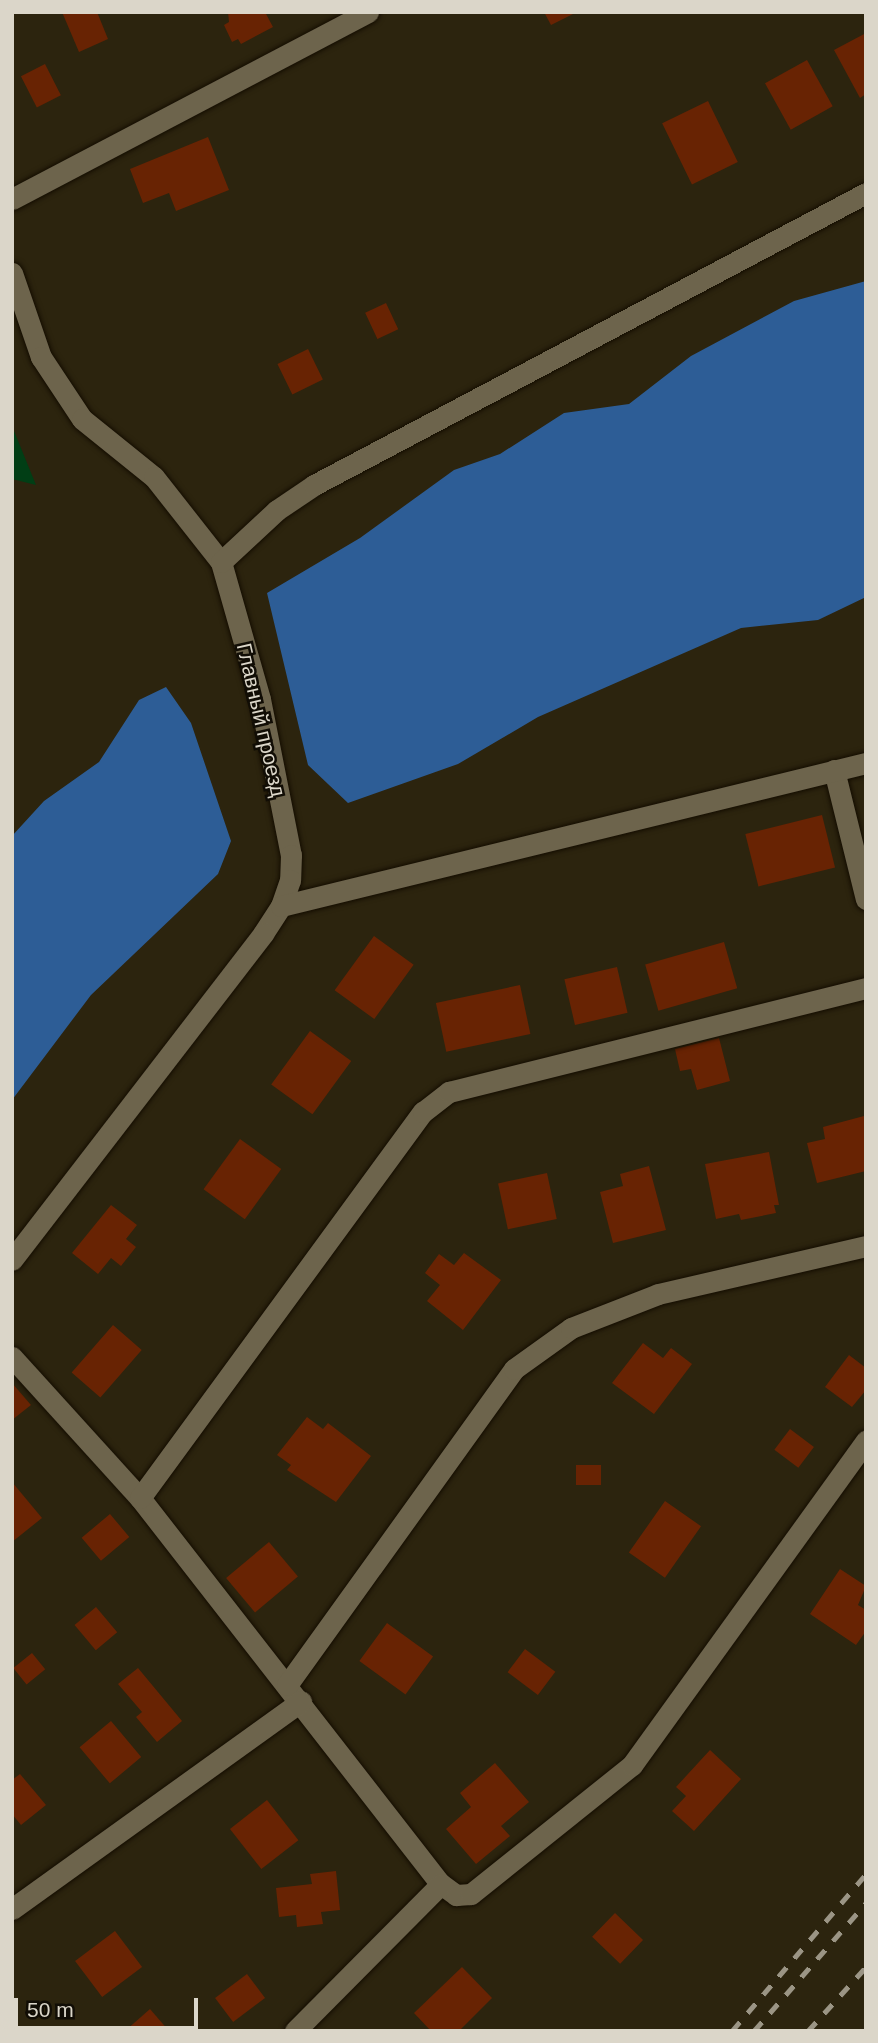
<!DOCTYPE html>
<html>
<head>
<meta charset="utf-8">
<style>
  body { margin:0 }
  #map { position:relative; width:878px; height:2043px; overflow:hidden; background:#2c240e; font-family:Helvetica,sans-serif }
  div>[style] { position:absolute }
  .green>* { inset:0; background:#013e15 }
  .water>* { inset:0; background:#2d5d96 }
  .building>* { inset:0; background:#682303; transform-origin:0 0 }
  .roads { filter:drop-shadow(0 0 2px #140d00) drop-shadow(0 0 2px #140d00) }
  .minor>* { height:21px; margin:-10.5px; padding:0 10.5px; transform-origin:10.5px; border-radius:10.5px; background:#6d644c }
  .rail>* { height:5px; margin-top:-2.5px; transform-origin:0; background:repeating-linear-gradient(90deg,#9b9585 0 12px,transparent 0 24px) }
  span { translate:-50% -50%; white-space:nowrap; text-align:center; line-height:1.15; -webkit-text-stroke:5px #110d05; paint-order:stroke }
  .street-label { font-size:21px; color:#dbd6c9 }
  .frame { position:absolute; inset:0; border:14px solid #dbd6c9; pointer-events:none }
  .scale { position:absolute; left:14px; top:1998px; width:184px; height:32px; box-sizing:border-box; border:4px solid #dbd6c9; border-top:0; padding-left:9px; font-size:21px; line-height:24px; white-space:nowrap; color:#dbd6c9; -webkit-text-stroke:5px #110d05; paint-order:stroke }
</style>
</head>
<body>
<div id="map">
  <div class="green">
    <div style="clip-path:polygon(12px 426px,36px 485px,12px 479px)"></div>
  </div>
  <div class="water">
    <div style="clip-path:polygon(866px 281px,866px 597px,818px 620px,741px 628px,538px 717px,458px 764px,348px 803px,308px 765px,267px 593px,360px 538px,454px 470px,500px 454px,564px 413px,629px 404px,691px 356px,794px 301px)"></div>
    <div style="clip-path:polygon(166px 687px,191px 723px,231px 841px,218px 874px,91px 995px,12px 1100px,12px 836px,44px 801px,99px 762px,139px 700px)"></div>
  </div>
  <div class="building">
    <div style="clip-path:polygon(62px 12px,97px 12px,108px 39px,79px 52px)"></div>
    <div style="clip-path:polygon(228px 12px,265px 12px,273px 27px,241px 44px,238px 39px,232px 42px,224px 25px,229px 22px)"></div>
    <div style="clip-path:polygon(544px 12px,577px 12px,551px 25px)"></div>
    <div style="clip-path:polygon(866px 33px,866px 94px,860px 98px,834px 50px)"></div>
    <div style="left:807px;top:60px;width:53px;height:48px;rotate:61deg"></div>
    <div style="left:45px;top:64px;width:35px;height:27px;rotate:63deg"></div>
    <div style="left:708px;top:101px;width:68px;height:51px;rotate:64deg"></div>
    <div style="clip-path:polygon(208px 137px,229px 190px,176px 211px,169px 193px,143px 203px,130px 169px)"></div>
    <div style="left:386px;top:303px;width:29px;height:23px;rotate:65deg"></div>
    <div style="left:308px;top:349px;width:34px;height:34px;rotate:64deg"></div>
    <div style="left:822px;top:815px;width:54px;height:79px;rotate:76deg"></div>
    <div style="left:374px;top:936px;width:49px;height:67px;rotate:36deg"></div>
    <div style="left:724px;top:942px;width:48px;height:82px;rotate:74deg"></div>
    <div style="left:617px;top:967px;width:47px;height:54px;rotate:77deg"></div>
    <div style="left:520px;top:985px;width:50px;height:86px;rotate:78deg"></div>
    <div style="left:310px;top:1031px;width:51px;height:66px;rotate:36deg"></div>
    <div style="clip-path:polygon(719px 1038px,730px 1081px,697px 1090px,691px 1069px,680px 1071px,675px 1049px)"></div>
    <div style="clip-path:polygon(864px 1116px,866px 1171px,817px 1183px,807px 1143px,825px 1139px,823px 1127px)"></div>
    <div style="left:240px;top:1139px;width:51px;height:62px;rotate:36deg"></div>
    <div style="clip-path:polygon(769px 1152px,779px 1205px,774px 1205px,776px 1213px,741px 1220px,739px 1214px,716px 1219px,705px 1164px)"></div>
    <div style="clip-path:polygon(649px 1166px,666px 1230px,613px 1243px,600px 1192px,623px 1186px,620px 1174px)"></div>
    <div style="left:547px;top:1173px;width:47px;height:50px;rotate:78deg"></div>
    <div style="clip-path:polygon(111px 1205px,137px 1225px,126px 1239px,136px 1247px,121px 1266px,111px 1258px,98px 1274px,72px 1253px)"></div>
    <div style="clip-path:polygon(464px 1253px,501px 1280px,463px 1330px,427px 1301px,440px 1285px,425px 1273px,439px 1254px,454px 1265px)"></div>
    <div style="left:113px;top:1325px;width:38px;height:63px;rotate:41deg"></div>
    <div style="clip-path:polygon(643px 1343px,663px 1358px,671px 1348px,692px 1364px,654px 1414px,612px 1383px)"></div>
    <div style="clip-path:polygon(849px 1355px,866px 1368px,866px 1390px,852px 1407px,825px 1387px)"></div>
    <div style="clip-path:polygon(12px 1383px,31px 1405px,12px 1420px)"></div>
    <div style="clip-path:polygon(307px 1417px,323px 1429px,328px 1423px,371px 1456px,336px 1502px,287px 1470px,291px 1465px,277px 1455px)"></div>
    <div style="left:790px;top:1429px;width:30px;height:26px;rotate:37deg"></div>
    <div style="left:576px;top:1465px;width:25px;height:20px"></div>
    <div style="clip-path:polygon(12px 1482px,42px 1518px,12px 1542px)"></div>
    <div style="left:665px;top:1501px;width:44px;height:63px;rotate:35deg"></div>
    <div style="left:110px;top:1514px;width:30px;height:37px;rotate:50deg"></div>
    <div style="left:269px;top:1542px;width:45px;height:56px;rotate:50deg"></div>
    <div style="clip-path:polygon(840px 1569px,866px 1586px,858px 1605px,866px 1610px,866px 1631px,856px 1645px,810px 1614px)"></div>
    <div style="left:96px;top:1607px;width:33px;height:28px;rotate:50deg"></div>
    <div style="left:387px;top:1623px;width:57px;height:47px;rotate:36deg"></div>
    <div style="left:525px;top:1649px;width:38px;height:29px;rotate:37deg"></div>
    <div style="left:32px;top:1653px;width:21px;height:24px;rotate:51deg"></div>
    <div style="clip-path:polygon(138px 1668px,182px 1721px,157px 1742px,136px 1717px,142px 1712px,118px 1684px)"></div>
    <div style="left:111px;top:1721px;width:47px;height:41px;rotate:50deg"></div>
    <div style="clip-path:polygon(710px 1750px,741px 1779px,694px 1831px,672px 1811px,686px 1796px,676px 1787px)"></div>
    <div style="clip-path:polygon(495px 1763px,529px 1802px,501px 1826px,510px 1836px,476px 1864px,446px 1829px,471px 1807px,460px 1793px)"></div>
    <div style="clip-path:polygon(20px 1774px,46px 1805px,21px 1825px,12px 1814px,12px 1780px)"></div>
    <div style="left:267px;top:1800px;width:51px;height:47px;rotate:52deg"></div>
    <div style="clip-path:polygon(336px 1871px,340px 1910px,321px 1912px,323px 1924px,297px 1927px,296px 1915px,279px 1917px,276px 1888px,312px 1884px,310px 1874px)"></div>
    <div style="left:615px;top:1913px;width:39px;height:33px;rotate:44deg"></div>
    <div style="left:115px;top:1931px;width:45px;height:50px;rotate:53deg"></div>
    <div style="clip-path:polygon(462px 1967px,492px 1998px,459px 2031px,431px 2031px,414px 2013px)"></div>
    <div style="left:247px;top:1974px;width:30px;height:40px;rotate:53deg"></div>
    <div style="clip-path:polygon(150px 2009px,169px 2031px,125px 2031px)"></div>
  </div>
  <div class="roads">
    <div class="minor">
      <div style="left:12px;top:199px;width:402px;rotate:-27.7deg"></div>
      <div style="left:12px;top:273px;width:89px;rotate:71deg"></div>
      <div style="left:41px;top:357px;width:74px;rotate:56.5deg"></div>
      <div style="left:82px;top:419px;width:92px;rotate:38.9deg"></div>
      <div style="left:154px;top:477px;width:108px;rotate:51.8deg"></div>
      <div style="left:221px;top:562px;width:142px;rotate:74.1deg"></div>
      <div style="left:260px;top:699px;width:159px;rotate:78.8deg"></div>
      <div style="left:291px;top:855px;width:25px;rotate:92deg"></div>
      <div style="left:290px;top:880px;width:28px;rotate:109deg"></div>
      <div style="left:281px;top:906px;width:33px;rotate:123deg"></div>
      <div style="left:263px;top:934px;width:411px;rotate:127.6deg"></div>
      <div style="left:221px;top:562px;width:76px;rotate:-42.9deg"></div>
      <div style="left:277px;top:510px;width:45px;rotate:-34deg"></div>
      <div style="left:314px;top:485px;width:624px;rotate:-27.88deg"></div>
      <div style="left:834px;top:770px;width:133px;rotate:76.1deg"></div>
      <div style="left:281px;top:906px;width:602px;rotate:-13.74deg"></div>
      <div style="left:12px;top:1357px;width:190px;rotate:47.8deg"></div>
      <div style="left:140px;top:1498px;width:489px;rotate:52.1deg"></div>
      <div style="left:441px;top:1884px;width:19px;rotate:36deg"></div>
      <div style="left:456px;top:1895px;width:15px;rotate:-4deg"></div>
      <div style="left:471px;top:1894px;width:206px;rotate:-38.7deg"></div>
      <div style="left:632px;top:1765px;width:400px;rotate:-54.2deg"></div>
      <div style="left:140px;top:1498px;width:479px;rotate:-53.8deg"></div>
      <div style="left:423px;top:1112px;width:33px;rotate:-38deg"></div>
      <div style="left:449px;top:1092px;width:430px;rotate:-14deg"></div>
      <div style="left:287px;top:1685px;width:389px;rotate:-54.3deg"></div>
      <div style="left:514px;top:1369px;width:70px;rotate:-35.7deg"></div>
      <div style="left:571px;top:1328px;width:93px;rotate:-21.3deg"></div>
      <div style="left:658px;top:1294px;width:213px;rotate:-13deg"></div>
      <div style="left:12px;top:1909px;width:356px;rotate:-35.7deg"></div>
      <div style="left:295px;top:2031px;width:207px;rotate:-45.2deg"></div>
    </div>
  </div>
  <div class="rail">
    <div style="left:732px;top:2031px;width:206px;rotate:-49.5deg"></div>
    <div style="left:754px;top:2031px;width:170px;rotate:-48.8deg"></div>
    <div style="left:808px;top:2031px;width:86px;rotate:-47.8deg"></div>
  </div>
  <div class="street-label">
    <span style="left:261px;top:720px;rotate:77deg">Главный проезд</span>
  </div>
  <div class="frame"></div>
  <div class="scale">50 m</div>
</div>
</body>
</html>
